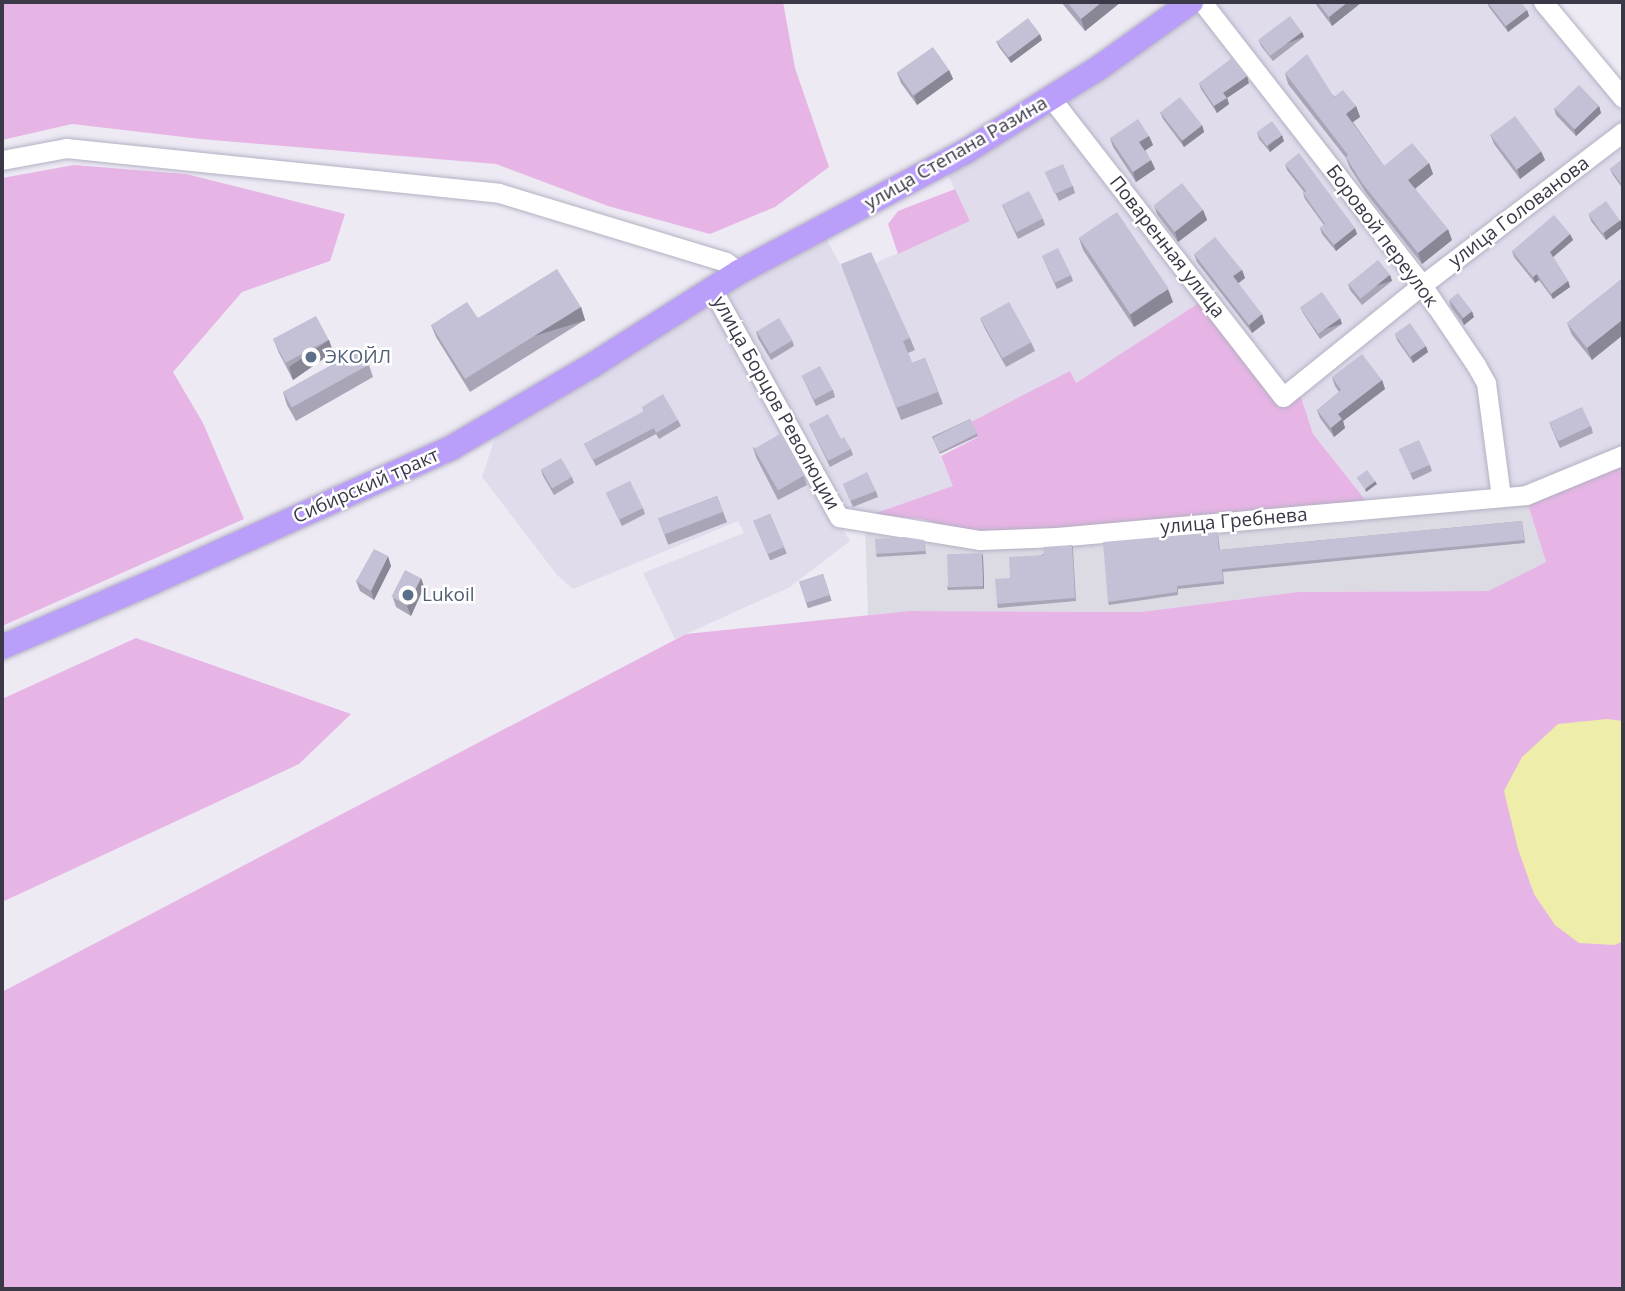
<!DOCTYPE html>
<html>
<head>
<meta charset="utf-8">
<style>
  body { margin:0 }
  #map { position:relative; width:1625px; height:1291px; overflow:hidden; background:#edeaf4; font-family:"Open Sans",sans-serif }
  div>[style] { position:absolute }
  .residential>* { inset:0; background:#e0dcec; transform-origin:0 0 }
  .industrial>* { inset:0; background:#dcdbe4 }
  .green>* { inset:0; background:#e6b5e5 }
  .water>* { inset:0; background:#eeedaa }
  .roads { filter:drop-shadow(0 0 2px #b4b0c2) drop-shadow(0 0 2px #b4b0c2) }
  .minor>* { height:19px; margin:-9.5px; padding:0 9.5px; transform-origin:9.5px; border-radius:9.5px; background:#fff }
  .major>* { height:24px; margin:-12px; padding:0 12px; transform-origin:12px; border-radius:12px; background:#b99efa }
  .wall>* { inset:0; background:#a9a5b7; transform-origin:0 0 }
  .shaded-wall>* { inset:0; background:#898695; transform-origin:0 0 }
  .building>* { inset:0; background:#c4c0d5; transform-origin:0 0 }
  .dots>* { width:19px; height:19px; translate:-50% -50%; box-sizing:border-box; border:4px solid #fff; border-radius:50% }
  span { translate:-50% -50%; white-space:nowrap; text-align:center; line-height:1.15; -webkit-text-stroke:5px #fff; paint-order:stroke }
  .street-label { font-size:19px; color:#3b3848 }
  .service-label { font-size:19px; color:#4e5e75 }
  .left { translate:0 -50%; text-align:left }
  .frame { position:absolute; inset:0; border:4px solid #3b3848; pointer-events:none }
</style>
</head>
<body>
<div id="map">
  <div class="residential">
    <div style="left:1199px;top:2px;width:356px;height:170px;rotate:53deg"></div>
    <div style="clip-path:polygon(1208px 2px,1539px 2px,1623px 103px,1623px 129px,1421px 280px)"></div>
    <div style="clip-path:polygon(1052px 104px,1202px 301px,1076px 384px,1070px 371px,934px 442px,954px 486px,873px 514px,843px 513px,720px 290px,823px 232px,846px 276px,970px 221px,948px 175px)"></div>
    <div style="clip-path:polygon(1623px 137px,1623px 448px,1525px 488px,1367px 502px,1313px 434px,1299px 391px)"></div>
    <div style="clip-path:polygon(710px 294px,850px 541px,790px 587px,675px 639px,643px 573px,744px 533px,738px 521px,573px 589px,557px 575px,482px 477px,496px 435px)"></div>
  </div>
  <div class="industrial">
    <div style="clip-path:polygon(1527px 501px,1546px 562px,1488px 591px,1298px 592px,1141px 612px,909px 611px,868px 615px,865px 525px,978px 545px)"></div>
  </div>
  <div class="green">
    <div style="clip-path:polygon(2px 2px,783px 2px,795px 68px,829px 167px,775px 207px,710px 234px,608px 206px,496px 164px,201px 139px,72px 124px,2px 140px)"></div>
    <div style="clip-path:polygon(74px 165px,186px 174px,345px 214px,330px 261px,242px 292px,173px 372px,203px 423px,244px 519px,2px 626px,2px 178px)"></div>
    <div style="clip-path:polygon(955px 189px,970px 221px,898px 254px,888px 224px,898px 211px)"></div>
    <div style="clip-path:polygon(1202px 301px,1272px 394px,1279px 408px,1299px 391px,1313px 434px,1367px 502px,983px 536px,921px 519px,873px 514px,953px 486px,941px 456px,978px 437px,971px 422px,1070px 371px,1076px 383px)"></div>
    <div style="clip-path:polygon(1623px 462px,1623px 1289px,2px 1289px,2px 992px,686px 634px,909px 611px,1141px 612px,1298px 592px,1488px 591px,1546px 562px,1527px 501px)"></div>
    <div style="clip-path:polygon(136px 638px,351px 714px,299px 764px,2px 902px,2px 699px)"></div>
  </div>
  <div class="water">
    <div style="clip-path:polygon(1607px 719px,1623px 721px,1623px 941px,1615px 945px,1579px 943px,1555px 925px,1534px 894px,1518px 849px,1504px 791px,1522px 757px,1558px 724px)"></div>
  </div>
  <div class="roads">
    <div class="minor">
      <div style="left:1202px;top:2px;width:358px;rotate:52.1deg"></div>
      <div style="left:1422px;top:285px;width:97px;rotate:56deg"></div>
      <div style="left:1476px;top:365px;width:21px;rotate:61deg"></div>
      <div style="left:1486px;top:383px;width:115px;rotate:82.5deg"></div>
      <div style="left:1543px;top:2px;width:125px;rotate:50.2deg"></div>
      <div style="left:1051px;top:98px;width:378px;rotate:52.2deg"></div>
      <div style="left:1283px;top:397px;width:179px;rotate:-38.9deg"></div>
      <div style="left:1422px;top:285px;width:253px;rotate:-37.3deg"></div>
      <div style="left:2px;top:160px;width:65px;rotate:-10.6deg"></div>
      <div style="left:66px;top:148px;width:435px;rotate:5.9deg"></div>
      <div style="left:499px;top:193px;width:237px;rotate:16.9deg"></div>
      <div style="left:726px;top:262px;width:16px;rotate:38deg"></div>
      <div style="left:712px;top:289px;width:261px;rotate:60.9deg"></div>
      <div style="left:839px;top:517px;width:143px;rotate:9.3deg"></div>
      <div style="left:980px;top:540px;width:77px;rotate:-2.2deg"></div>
      <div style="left:1057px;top:537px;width:471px;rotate:-5.1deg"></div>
      <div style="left:1526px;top:495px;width:105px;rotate:-22.4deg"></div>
    </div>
    <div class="major">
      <div style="left:2px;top:647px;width:164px;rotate:-23.3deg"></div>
      <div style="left:153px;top:582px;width:327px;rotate:-24.2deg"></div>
      <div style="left:451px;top:448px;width:164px;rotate:-30.3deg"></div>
      <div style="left:593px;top:365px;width:173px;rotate:-32.5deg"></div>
      <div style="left:739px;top:272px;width:256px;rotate:-28deg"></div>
      <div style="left:965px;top:152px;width:160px;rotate:-32.2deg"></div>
      <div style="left:1100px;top:67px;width:112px;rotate:-35.5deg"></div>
    </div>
  </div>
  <div class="wall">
    <div style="clip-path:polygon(1061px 2px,1121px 2px,1085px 31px)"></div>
    <div style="clip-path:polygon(1315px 2px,1362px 2px,1332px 26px,1317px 6px)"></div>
    <div style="clip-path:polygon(1487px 2px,1527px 10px,1529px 16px,1508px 32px,1489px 7px)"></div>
    <div style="clip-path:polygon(1302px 32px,1304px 37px,1273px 61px,1261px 46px,1259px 41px)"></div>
    <div style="clip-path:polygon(1042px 40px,1011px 63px,999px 47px,996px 41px)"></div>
    <div style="clip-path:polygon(949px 70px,953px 79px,917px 105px,901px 83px,897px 73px)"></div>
    <div style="clip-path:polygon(1285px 73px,1356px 106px,1360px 117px,1353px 122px,1384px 166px,1429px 163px,1433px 174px,1415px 189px,1452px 240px,1422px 264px,1366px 193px,1350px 168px,1346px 158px,1288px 84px)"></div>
    <div style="clip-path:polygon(1199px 83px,1249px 83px,1227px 98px,1229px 104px,1217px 113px,1201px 89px)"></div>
    <div style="clip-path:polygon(1599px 106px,1601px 113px,1576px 136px,1556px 115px,1554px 108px)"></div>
    <div style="clip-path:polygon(1160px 112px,1202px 125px,1204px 132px,1184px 147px,1163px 119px)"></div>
    <div style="clip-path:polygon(1257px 132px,1284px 141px,1270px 152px,1259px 139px)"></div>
    <div style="clip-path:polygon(1490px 134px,1545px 160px,1520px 179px,1494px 144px)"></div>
    <div style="clip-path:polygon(1149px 136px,1153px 145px,1145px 150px,1155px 169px,1136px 182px,1113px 147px,1110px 138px)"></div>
    <div style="clip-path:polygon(1623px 159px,1623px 189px,1613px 175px,1610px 169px)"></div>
    <div style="clip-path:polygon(1285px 164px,1357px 234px,1336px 251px,1322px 234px,1320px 228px,1324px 225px,1305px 199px,1303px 193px,1304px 192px,1287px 170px)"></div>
    <div style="clip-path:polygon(1045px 172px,1073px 186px,1075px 193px,1059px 201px)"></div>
    <div style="clip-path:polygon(1002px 205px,1043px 219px,1045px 225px,1018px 239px)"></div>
    <div style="clip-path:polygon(1154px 205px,1203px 210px,1207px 220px,1178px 242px,1157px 214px)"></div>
    <div style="clip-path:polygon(1589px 215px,1620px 220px,1623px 227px,1606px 240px,1591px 221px)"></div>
    <div style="clip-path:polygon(1570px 234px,1573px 240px,1553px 257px,1568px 281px,1570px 287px,1553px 299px,1539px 280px,1535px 283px,1514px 257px,1512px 251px)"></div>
    <div style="clip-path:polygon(1079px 238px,1173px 302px,1134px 327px,1083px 250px)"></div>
    <div style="clip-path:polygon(1194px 254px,1242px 270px,1245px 278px,1238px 283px,1265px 323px,1252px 333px,1197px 262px)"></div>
    <div style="clip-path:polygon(1042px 256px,1071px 275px,1073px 281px,1057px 289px)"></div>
    <div style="clip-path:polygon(841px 264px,910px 338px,915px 350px,908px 353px,912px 363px,925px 358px,943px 404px,901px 420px)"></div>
    <div style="clip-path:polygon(1390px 275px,1392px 281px,1362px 305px,1350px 290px,1348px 284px)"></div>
    <div style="clip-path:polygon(1623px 278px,1592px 360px,1572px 335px,1567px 323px)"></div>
    <div style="clip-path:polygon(1449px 300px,1474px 317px,1464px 325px,1451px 307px)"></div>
    <div style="clip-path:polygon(581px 307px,585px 320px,470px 392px,436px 337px,431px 325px,478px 318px)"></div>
    <div style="clip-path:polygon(1300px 307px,1340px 318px,1342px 324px,1320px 339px,1303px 313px)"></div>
    <div style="clip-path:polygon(980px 318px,1031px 342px,1035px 351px,1006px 367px,984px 327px)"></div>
    <div style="clip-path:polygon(756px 331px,792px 340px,794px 346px,771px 360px,758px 338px)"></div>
    <div style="clip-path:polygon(1395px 334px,1428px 352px,1413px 363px,1397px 340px)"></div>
    <div style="clip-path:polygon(329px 340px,333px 352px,293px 380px,279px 353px,274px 341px)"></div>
    <div style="clip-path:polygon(369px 365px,373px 377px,296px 421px,287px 405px,283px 392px)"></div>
    <div style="clip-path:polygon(802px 376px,833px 390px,835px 397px,816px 406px)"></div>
    <div style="clip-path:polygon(1332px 377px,1382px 380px,1385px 389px,1343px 421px,1345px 428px,1334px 437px,1320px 418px,1317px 410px,1339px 392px,1335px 386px)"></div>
    <div style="clip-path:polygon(642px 407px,678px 420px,681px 426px,659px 439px,656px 434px,596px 466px,584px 444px,644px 412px)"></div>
    <div style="left:970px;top:419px;width:19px;height:42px;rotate:65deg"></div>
    <div style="clip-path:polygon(1549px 422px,1591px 426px,1593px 433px,1560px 448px)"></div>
    <div style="clip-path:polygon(809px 424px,841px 439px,851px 449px,853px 455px,830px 467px)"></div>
    <div style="clip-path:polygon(753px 447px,804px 476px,807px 485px,778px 500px,756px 457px)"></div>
    <div style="clip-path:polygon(1399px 449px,1430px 465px,1432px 471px,1413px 480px)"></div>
    <div style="clip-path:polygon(541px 470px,572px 477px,574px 483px,554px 495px,543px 476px)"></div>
    <div style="clip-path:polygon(843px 484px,876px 491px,878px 497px,853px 507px)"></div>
    <div style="clip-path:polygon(606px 493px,643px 508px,645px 514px,622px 526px)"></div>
    <div style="left:717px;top:496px;width:28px;height:63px;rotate:69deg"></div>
    <div style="left:770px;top:514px;width:43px;height:18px;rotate:67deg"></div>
    <div style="clip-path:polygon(1522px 521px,1525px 543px,1223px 572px,1224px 584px,1178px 589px,1178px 595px,1109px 605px,1108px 602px,1218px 535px,1220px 550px)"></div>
    <div style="clip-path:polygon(924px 540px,926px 554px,877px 557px,876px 554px)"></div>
    <div style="clip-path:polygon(1073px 548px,1076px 601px,998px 608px,997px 604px,1044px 555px)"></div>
    <div style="clip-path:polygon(983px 556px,984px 589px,948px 590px,947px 587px)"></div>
    <div style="clip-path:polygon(391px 566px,374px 600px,360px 591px,356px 581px)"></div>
    <div style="left:823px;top:574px;width:28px;height:25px;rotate:72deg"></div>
    <div style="clip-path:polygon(421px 578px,424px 587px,411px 616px,396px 607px,393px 598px)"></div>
  </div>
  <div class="shaded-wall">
    <div style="clip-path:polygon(1102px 2px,1121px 2px,1085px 31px,1081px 19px)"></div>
    <div style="clip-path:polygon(1348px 2px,1362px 2px,1332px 26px,1329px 17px)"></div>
    <div style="clip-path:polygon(1527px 10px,1529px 16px,1508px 32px,1506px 26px)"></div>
    <div style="left:1302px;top:32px;width:5px;height:39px;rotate:68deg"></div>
    <div style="clip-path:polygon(1040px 34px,1042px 40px,1011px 63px,1008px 57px)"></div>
    <div style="clip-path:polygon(949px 70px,953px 79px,917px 105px,914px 96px)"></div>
    <div style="clip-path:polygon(1247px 76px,1249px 83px,1227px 98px,1229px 104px,1217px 113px,1214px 106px,1223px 93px)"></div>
    <div style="clip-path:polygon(1356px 106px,1360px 117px,1350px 124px,1346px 114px)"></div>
    <div style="clip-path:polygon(1599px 106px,1601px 113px,1576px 136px,1574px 129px)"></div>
    <div style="clip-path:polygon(1202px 125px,1204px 132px,1184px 147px,1181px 140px)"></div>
    <div style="clip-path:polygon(1282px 135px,1284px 141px,1270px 152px,1268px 146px)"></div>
    <div style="clip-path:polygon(1149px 136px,1153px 145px,1143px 152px,1139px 142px)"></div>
    <div style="clip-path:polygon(1541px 151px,1545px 160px,1520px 179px,1517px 169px)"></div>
    <div style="clip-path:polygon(1151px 160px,1155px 169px,1136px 182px,1133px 172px)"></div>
    <div style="clip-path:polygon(1429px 163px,1433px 174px,1412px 191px,1408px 180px)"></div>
    <div style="clip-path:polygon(1203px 210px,1207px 220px,1178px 242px,1175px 232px)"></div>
    <div style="clip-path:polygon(1620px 220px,1623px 227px,1606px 240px,1604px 233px)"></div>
    <div style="clip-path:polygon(1355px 228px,1357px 234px,1336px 251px,1334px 245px)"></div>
    <div style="clip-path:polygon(1448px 229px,1452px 240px,1422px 264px,1418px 253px)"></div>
    <div style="clip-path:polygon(1570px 234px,1573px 240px,1552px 258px,1550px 252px)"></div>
    <div style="clip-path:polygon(1242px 270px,1245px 278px,1236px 285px,1233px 276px)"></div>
    <div style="clip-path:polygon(1537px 274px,1539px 280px,1535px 283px,1533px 277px)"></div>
    <div style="left:1390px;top:275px;width:6px;height:38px;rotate:72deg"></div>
    <div style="clip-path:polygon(1568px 281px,1570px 287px,1553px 299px,1551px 294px)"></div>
    <div style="clip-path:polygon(1168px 289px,1173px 302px,1134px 327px,1130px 315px)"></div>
    <div style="left:581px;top:307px;width:14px;height:137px;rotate:73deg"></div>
    <div style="clip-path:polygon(1472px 311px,1474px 317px,1464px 325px,1462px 319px)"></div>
    <div style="clip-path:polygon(1262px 314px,1265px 323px,1252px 333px,1249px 325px)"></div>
    <div style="left:1340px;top:318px;width:6px;height:27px;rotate:72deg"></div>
    <div style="clip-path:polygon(1623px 319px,1623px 335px,1592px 360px,1587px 348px)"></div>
    <div style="clip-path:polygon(329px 340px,333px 352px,293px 380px,289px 367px)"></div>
    <div style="clip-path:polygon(1426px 346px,1428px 352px,1413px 363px,1411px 356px)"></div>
    <div style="clip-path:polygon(1382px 380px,1385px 389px,1343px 421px,1345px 428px,1334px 437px,1331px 428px,1338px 414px)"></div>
    <div style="clip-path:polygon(1375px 481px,1377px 484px,1366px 492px,1365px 489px)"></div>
    <div style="left:1072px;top:545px;width:3px;height:53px;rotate:72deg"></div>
    <div style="clip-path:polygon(982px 553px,983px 556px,984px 589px,983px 586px)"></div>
    <div style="clip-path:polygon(388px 556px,391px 566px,374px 600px,371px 591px)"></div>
    <div style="clip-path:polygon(421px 578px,424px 587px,411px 616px,407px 606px)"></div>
  </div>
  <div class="building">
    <div style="clip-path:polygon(1067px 2px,1102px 2px,1081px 19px)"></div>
    <div style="clip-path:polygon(1317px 2px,1348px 2px,1329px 17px)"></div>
    <div style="clip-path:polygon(1487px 2px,1521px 2px,1527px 10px,1506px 26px)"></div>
    <div style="left:1290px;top:16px;width:20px;height:40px;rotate:53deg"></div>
    <div style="left:1028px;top:18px;width:20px;height:39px;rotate:53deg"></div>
    <div style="left:933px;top:47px;width:28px;height:44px;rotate:55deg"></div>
    <div style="clip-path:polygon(1307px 54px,1334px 97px,1343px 90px,1356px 106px,1346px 114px,1384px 166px,1412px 143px,1429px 163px,1408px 180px,1448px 229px,1418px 253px,1362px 183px,1346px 157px,1348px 155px,1285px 73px)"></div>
    <div style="clip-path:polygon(1232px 58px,1247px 76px,1223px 93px,1227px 98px,1214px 106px,1199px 83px)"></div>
    <div style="left:1579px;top:85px;width:29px;height:34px;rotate:46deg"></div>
    <div style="left:1180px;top:97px;width:36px;height:25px;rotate:52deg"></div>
    <div style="left:1515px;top:116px;width:44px;height:31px;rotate:53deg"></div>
    <div style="clip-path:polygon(1138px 119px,1149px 136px,1139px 142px,1151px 160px,1133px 172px,1110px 138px)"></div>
    <div style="left:1272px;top:121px;width:17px;height:19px;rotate:54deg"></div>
    <div style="clip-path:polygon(1299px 153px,1355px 228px,1334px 245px,1320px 228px,1325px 224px,1303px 193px,1306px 191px,1285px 164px)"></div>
    <div style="clip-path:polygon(1623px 159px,1623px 186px,1610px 169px)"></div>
    <div style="left:1063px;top:164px;width:24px;height:20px;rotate:66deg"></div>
    <div style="left:1182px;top:183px;width:34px;height:36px;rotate:52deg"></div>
    <div style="left:1029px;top:191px;width:31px;height:30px;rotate:63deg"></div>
    <div style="left:1606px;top:201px;width:24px;height:22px;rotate:54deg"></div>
    <div style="left:1117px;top:212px;width:92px;height:46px;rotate:56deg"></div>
    <div style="clip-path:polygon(1554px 215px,1570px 234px,1550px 252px,1568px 281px,1551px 294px,1537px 274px,1533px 277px,1512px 251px)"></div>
    <div style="clip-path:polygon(1215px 237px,1242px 270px,1233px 276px,1262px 314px,1249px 325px,1194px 254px)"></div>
    <div style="left:1058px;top:248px;width:30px;height:18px;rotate:64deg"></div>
    <div style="clip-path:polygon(871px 252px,910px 338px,903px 341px,912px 363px,925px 358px,938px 392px,896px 408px,841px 264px)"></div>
    <div style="left:1378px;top:260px;width:19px;height:38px;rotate:51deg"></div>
    <div style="clip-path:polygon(557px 269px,581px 307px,465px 379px,431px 325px,467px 302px,478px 318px)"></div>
    <div style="clip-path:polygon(1623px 278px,1623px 319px,1587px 348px,1567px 323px)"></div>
    <div style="left:1322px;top:292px;width:32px;height:27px;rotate:55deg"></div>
    <div style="left:1458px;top:293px;width:23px;height:11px;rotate:52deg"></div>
    <div style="left:1009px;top:302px;width:46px;height:33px;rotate:61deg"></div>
    <div style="left:316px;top:316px;width:27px;height:49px;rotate:62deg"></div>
    <div style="left:779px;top:318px;width:26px;height:26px;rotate:59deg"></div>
    <div style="left:1410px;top:323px;width:28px;height:19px;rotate:55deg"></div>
    <div style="left:360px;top:349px;width:18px;height:88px;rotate:61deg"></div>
    <div style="clip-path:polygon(1362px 354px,1382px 380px,1338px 414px,1342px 419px,1331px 428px,1317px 410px,1341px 390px,1332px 377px)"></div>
    <div style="left:820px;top:366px;width:27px;height:21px;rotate:62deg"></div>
    <div style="clip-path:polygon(663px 394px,678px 420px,656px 433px,654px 428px,593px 460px,584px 444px,644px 411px,642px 407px)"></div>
    <div style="left:1582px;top:407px;width:21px;height:36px;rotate:65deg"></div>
    <div style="clip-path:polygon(828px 414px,841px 439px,844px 437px,851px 449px,828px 461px,809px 424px)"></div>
    <div style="left:970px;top:419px;width:16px;height:42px;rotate:63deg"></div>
    <div style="left:780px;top:434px;width:48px;height:30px;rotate:60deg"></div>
    <div style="left:1419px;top:440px;width:27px;height:22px;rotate:66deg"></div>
    <div style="left:561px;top:458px;width:22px;height:23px;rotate:60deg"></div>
    <div style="left:1367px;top:470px;width:14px;height:13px;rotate:54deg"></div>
    <div style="clip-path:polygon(867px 472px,876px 491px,850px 501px,843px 484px)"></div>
    <div style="left:630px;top:481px;width:30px;height:27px;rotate:64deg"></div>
    <div style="left:717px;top:496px;width:17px;height:63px;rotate:69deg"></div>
    <div style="left:770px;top:514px;width:36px;height:18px;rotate:67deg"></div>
    <div style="clip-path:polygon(1522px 521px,1524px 540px,1222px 569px,1223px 581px,1177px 586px,1177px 592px,1108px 602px,1103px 542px,1217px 532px,1219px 550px)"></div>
    <div style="clip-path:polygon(904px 537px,924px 540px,925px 551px,876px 554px,875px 539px)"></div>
    <div style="clip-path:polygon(1072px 545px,1075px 598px,997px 604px,995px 579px,1010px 578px,1009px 557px,1044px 555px,1043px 547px)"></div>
    <div style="clip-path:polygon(374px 549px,388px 556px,371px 591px,356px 581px)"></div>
    <div style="left:982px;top:553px;width:33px;height:35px;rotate:88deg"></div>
    <div style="left:405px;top:570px;width:18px;height:30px;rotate:27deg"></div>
    <div style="left:823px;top:574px;width:22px;height:25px;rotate:72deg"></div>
  </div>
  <div class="dots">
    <div style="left:311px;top:357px;background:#5c6f8a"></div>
    <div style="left:408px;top:595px;background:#5c6f8a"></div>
  </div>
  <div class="street-label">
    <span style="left:956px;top:153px;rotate:-30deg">улица Степана Разина</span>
    <span style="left:1519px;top:212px;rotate:-37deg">улица Голованова</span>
    <span style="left:1382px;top:236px;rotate:53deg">Боровой переулок</span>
    <span style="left:1167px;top:247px;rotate:52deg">Поваренная улица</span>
    <span style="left:776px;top:403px;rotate:61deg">улица Борцов Революции</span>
    <span style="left:366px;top:486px;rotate:-24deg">Сибирский тракт</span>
    <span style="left:1234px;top:521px;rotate:-5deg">улица Гребнева</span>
  </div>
  <div class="service-label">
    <span class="left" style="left:325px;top:357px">ЭКОЙЛ</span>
    <span class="left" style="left:422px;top:595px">Lukoil</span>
  </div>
  <div class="frame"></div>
</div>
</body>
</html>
